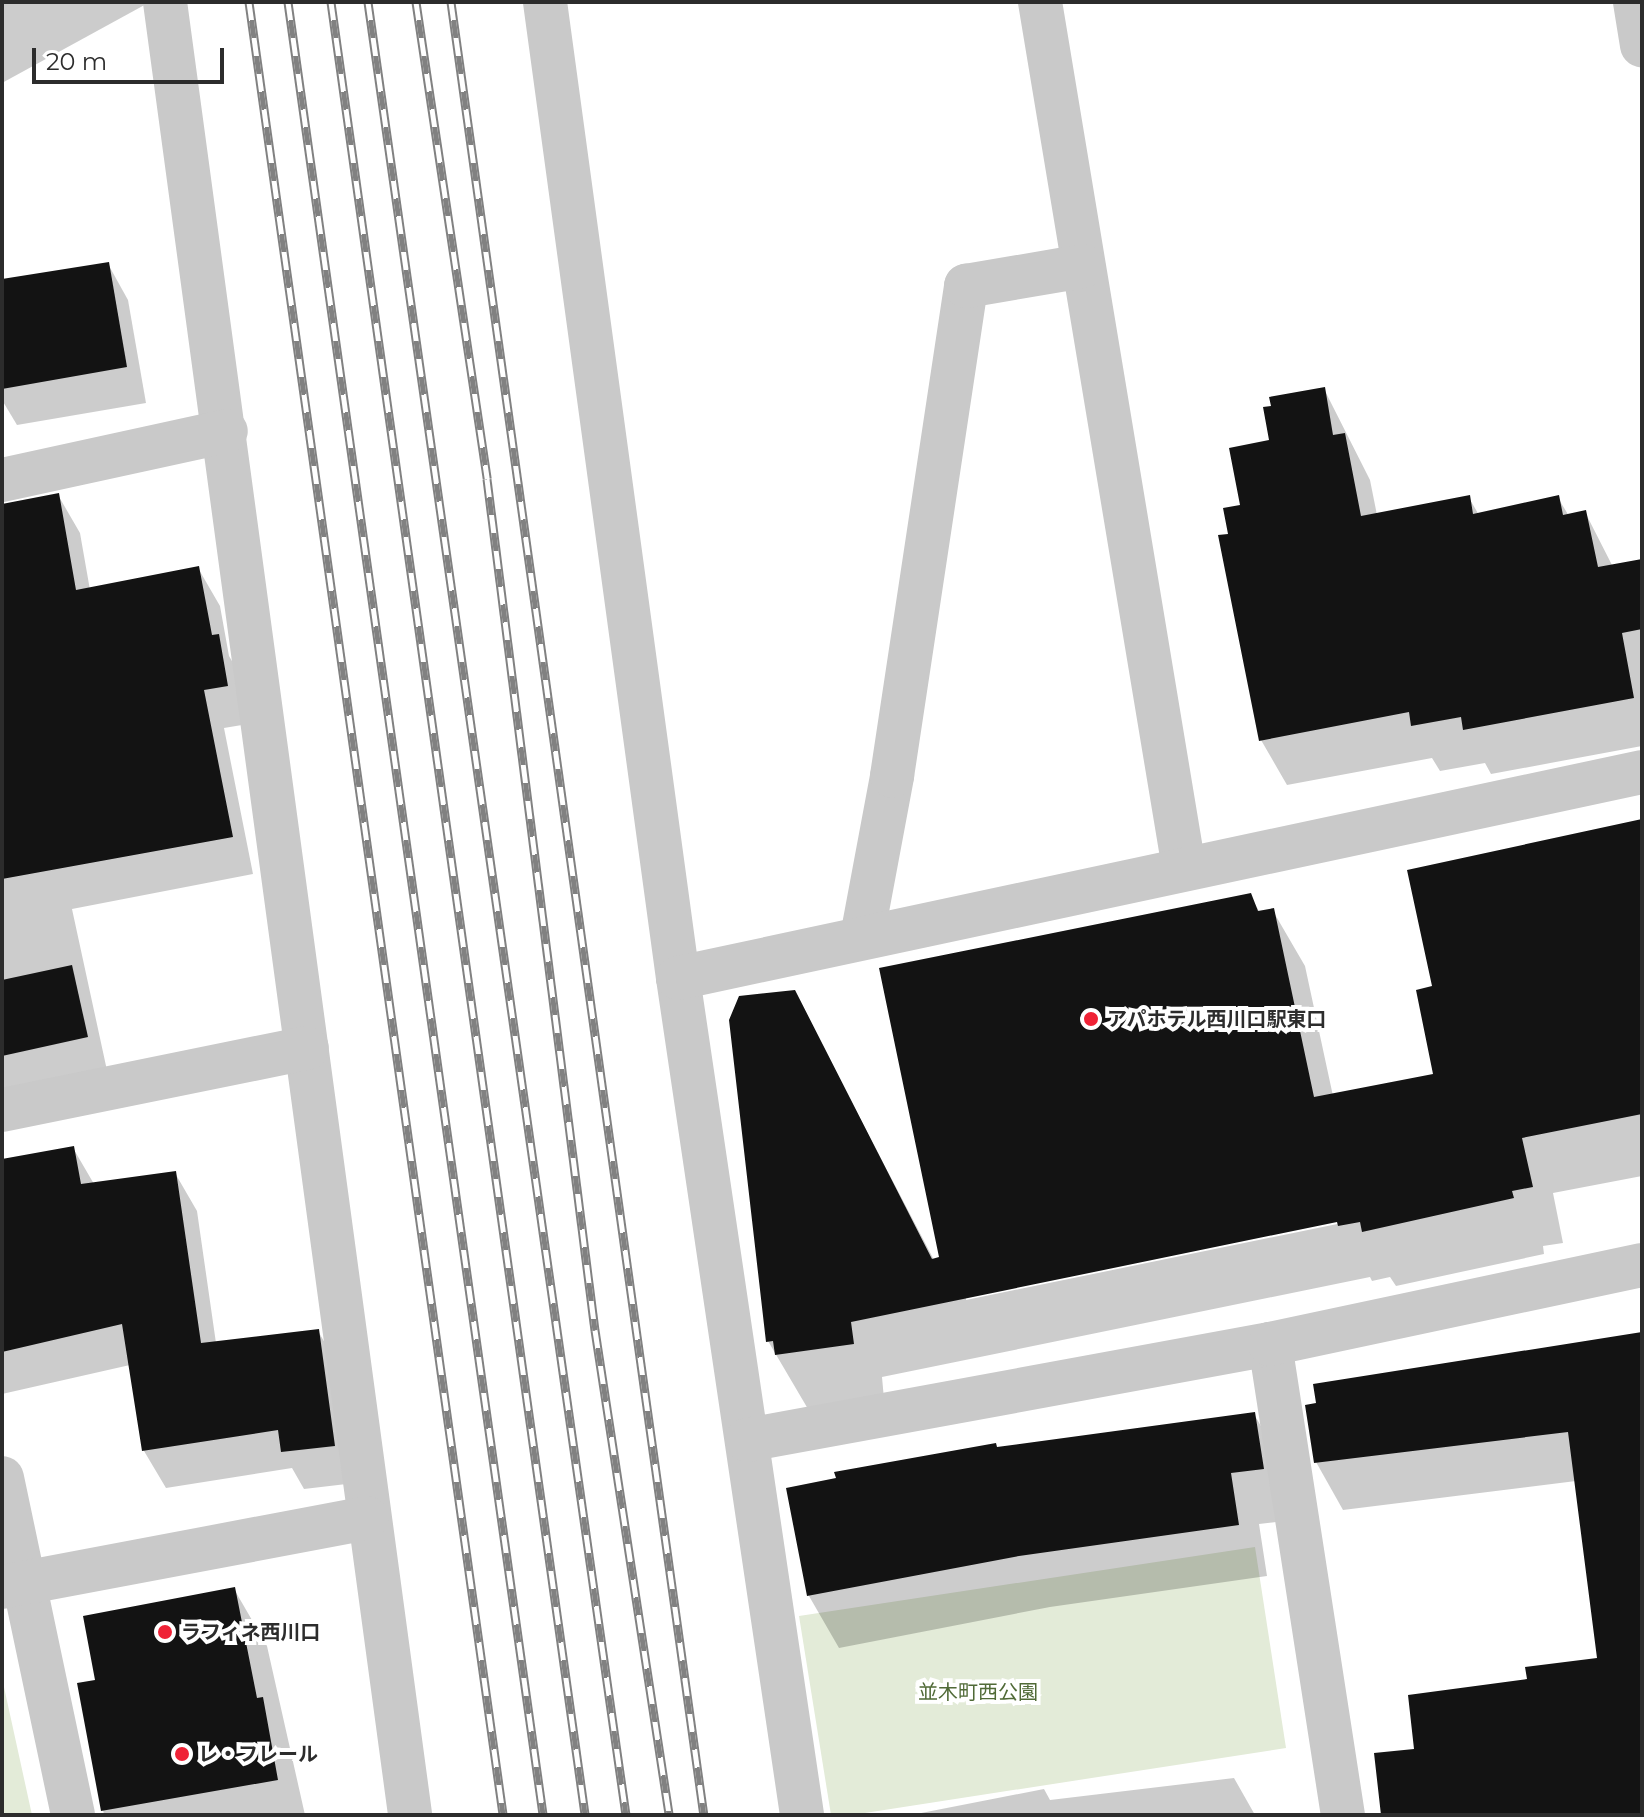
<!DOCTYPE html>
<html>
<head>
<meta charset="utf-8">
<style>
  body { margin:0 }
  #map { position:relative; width:1644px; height:1817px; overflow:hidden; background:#fff; font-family:Montserrat,"Noto Sans JP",sans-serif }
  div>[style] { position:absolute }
  .green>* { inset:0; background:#e3ebd8 }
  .shadow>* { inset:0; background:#0003 }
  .building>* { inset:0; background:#131313 }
  .minor>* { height:44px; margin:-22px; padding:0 22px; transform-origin:22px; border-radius:22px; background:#c9c9c9 }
  .rail>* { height:9px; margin-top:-4.5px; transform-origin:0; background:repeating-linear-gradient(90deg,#fff 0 18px,#818181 0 36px); box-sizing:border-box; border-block:2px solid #818181 }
  .dots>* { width:22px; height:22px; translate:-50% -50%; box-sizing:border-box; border:4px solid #fff; border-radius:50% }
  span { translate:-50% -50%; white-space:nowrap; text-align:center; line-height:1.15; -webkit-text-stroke:8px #fff; paint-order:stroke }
  .poi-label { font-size:20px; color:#2c2c2c; font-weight:700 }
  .left { translate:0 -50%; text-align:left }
  .park-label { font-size:20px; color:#506a37 }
  .frame { position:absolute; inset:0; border:4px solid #2c2c2c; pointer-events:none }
  .scale { position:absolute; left:32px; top:48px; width:192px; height:36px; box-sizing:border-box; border:4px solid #2c2c2c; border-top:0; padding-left:10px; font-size:24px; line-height:28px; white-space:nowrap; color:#2c2c2c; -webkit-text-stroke:6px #fff; paint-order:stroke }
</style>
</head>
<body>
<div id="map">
  <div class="green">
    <div style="clip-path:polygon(1255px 1547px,1286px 1748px,852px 1815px,831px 1815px,799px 1616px)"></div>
    <div style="clip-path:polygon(2px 1678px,32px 1815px,2px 1815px)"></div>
  </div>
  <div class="shadow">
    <div style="clip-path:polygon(2px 2px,150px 2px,2px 83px)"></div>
    <div style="clip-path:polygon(108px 264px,128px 300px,146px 403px,17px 425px,2px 400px,2px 281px)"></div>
    <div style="clip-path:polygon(1324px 389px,1370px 480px,1377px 515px,1469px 498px,1479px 515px,1558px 498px,1569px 516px,1585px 512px,1613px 567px,1642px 562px,1642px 746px,1491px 774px,1485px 763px,1440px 771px,1432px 758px,1287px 785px,1261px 740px,1231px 535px,1272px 441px)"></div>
    <div style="clip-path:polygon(58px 495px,80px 533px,90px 590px,198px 568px,220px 606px,229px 656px,239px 673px,248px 724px,224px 728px,253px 874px,72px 909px,108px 1075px,2px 1098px,2px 506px)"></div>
    <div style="clip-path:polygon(evenodd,1642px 821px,1642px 1176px,1553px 1193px,1563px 1243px,1543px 1246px,1544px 1254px,1396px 1286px,1390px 1277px,1372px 1281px,1370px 1277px,882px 1377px,884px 1399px,808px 1409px,768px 1341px,794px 992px,934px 1260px,941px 1258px,1250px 895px,1260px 913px,1273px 911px,1305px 966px,1333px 1096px,1435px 1076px,1435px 988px,1642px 821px,1346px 1218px,1347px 1222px,966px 1300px,966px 1296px,1346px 1218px)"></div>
    <div style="clip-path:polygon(73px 1148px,94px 1184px,175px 1173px,197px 1211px,216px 1343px,318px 1331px,340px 1369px,355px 1483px,304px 1489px,292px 1468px,166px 1488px,144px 1451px,130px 1365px,2px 1394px,2px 1161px)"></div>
    <div style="clip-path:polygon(1642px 1334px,1642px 1815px,1383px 1815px,1417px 1751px,1529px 1681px,1599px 1660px,1576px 1481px,1343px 1510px,1316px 1462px)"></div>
    <div style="clip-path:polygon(1254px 1414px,1284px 1466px,1293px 1520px,1259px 1524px,1267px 1576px,1050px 1607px,839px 1648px,809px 1596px,788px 1489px,998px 1449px)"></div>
    <div style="clip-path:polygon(234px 1589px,267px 1646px,305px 1815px,104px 1815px,80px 1685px,98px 1682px)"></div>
    <div style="clip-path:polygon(1234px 1778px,1255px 1815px,911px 1815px,1044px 1789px,1050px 1800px)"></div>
  </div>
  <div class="building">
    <div style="clip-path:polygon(109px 262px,127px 367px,2px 389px,2px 279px)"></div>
    <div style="clip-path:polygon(1325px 387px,1333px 435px,1345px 433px,1361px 516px,1470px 495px,1473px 514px,1559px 495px,1563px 515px,1586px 510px,1598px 567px,1642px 559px,1642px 629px,1622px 633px,1634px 698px,1463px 730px,1461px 717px,1411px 726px,1409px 712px,1259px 741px,1218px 535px,1228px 534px,1223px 508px,1240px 505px,1229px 448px,1269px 440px,1263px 407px,1271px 406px,1269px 397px)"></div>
    <div style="clip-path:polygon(59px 493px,76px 590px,199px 566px,212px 635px,219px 634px,228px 686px,204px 690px,233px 837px,2px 879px,2px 504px)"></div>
    <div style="clip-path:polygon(1642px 819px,1642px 1114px,1522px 1138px,1533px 1187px,1512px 1191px,1514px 1198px,1362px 1232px,1360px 1222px,1338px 1226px,1337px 1222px,851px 1322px,854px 1344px,775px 1355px,773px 1341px,766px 1342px,729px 1020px,739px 996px,795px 990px,932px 1259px,939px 1257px,879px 968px,1251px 893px,1258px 911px,1274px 908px,1314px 1097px,1433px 1074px,1416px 990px,1432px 986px,1407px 870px)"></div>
    <div style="clip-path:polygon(72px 965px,88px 1037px,2px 1056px,2px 980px)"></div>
    <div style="clip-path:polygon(74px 1146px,81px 1184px,176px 1171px,201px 1343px,319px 1329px,335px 1446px,281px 1452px,278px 1430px,142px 1451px,122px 1324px,2px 1352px,2px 1159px)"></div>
    <div style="clip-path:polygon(1642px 1332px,1642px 1815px,1381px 1815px,1374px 1753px,1414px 1749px,1408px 1695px,1527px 1679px,1525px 1667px,1597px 1658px,1568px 1432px,1314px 1463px,1305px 1405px,1316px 1403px,1313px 1384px)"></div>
    <div style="clip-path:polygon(1255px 1412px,1264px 1469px,1231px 1473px,1239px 1525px,1019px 1556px,807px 1596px,786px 1488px,836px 1478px,834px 1472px,996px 1443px,997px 1447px)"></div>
    <div style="clip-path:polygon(235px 1587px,257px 1698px,263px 1697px,278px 1780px,101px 1811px,77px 1683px,95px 1680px,83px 1616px)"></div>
  </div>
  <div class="minor">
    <div style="left:165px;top:2px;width:1829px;rotate:82.3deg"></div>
    <div style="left:545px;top:2px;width:985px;rotate:82.24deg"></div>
    <div style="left:678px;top:978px;width:846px;rotate:81.57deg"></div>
    <div style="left:1040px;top:2px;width:878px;rotate:80.56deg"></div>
    <div style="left:1635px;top:2px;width:44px;rotate:80.8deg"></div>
    <div style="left:2px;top:480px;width:229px;rotate:-12.3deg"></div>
    <div style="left:862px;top:937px;width:164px;rotate:-79.4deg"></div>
    <div style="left:892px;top:776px;width:496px;rotate:-81.4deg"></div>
    <div style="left:966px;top:286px;width:119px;rotate:-9.7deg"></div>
    <div style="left:678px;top:978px;width:986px;rotate:-12.06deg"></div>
    <div style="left:2px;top:1110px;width:311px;rotate:-11.5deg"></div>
    <div style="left:1270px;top:1344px;width:477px;rotate:81.2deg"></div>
    <div style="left:747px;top:1440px;width:532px;rotate:-10.4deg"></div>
    <div style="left:1270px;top:1344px;width:380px;rotate:-12deg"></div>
    <div style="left:2px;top:1478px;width:344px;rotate:78.1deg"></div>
    <div style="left:2px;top:1587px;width:371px;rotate:-10.7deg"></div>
  </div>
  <div class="rail">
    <div style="left:249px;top:2px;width:1831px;rotate:82.02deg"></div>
    <div style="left:288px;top:2px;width:1831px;rotate:81.99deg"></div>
    <div style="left:331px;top:2px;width:1831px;rotate:82.02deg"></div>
    <div style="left:368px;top:2px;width:1831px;rotate:81.9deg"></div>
    <div style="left:416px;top:2px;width:482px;rotate:81.5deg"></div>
    <div style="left:487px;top:479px;width:858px;rotate:82.77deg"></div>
    <div style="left:595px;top:1330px;width:491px;rotate:81.3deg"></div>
    <div style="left:451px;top:2px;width:1831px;rotate:82.06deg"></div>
  </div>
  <div class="dots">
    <div style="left:1091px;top:1019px;background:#ef2236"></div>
    <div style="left:165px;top:1632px;background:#ef2236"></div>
    <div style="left:182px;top:1754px;background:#ef2236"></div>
  </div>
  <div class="poi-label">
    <span class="left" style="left:1107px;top:1019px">アパホテル西川口駅東口</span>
    <span class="left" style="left:181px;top:1632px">ラフィネ西川口</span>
    <span class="left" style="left:198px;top:1754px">レ・フレール</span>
  </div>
  <div class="park-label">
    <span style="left:978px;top:1692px">並木町西公園</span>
  </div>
  <div class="frame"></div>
  <div class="scale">20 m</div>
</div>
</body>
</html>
